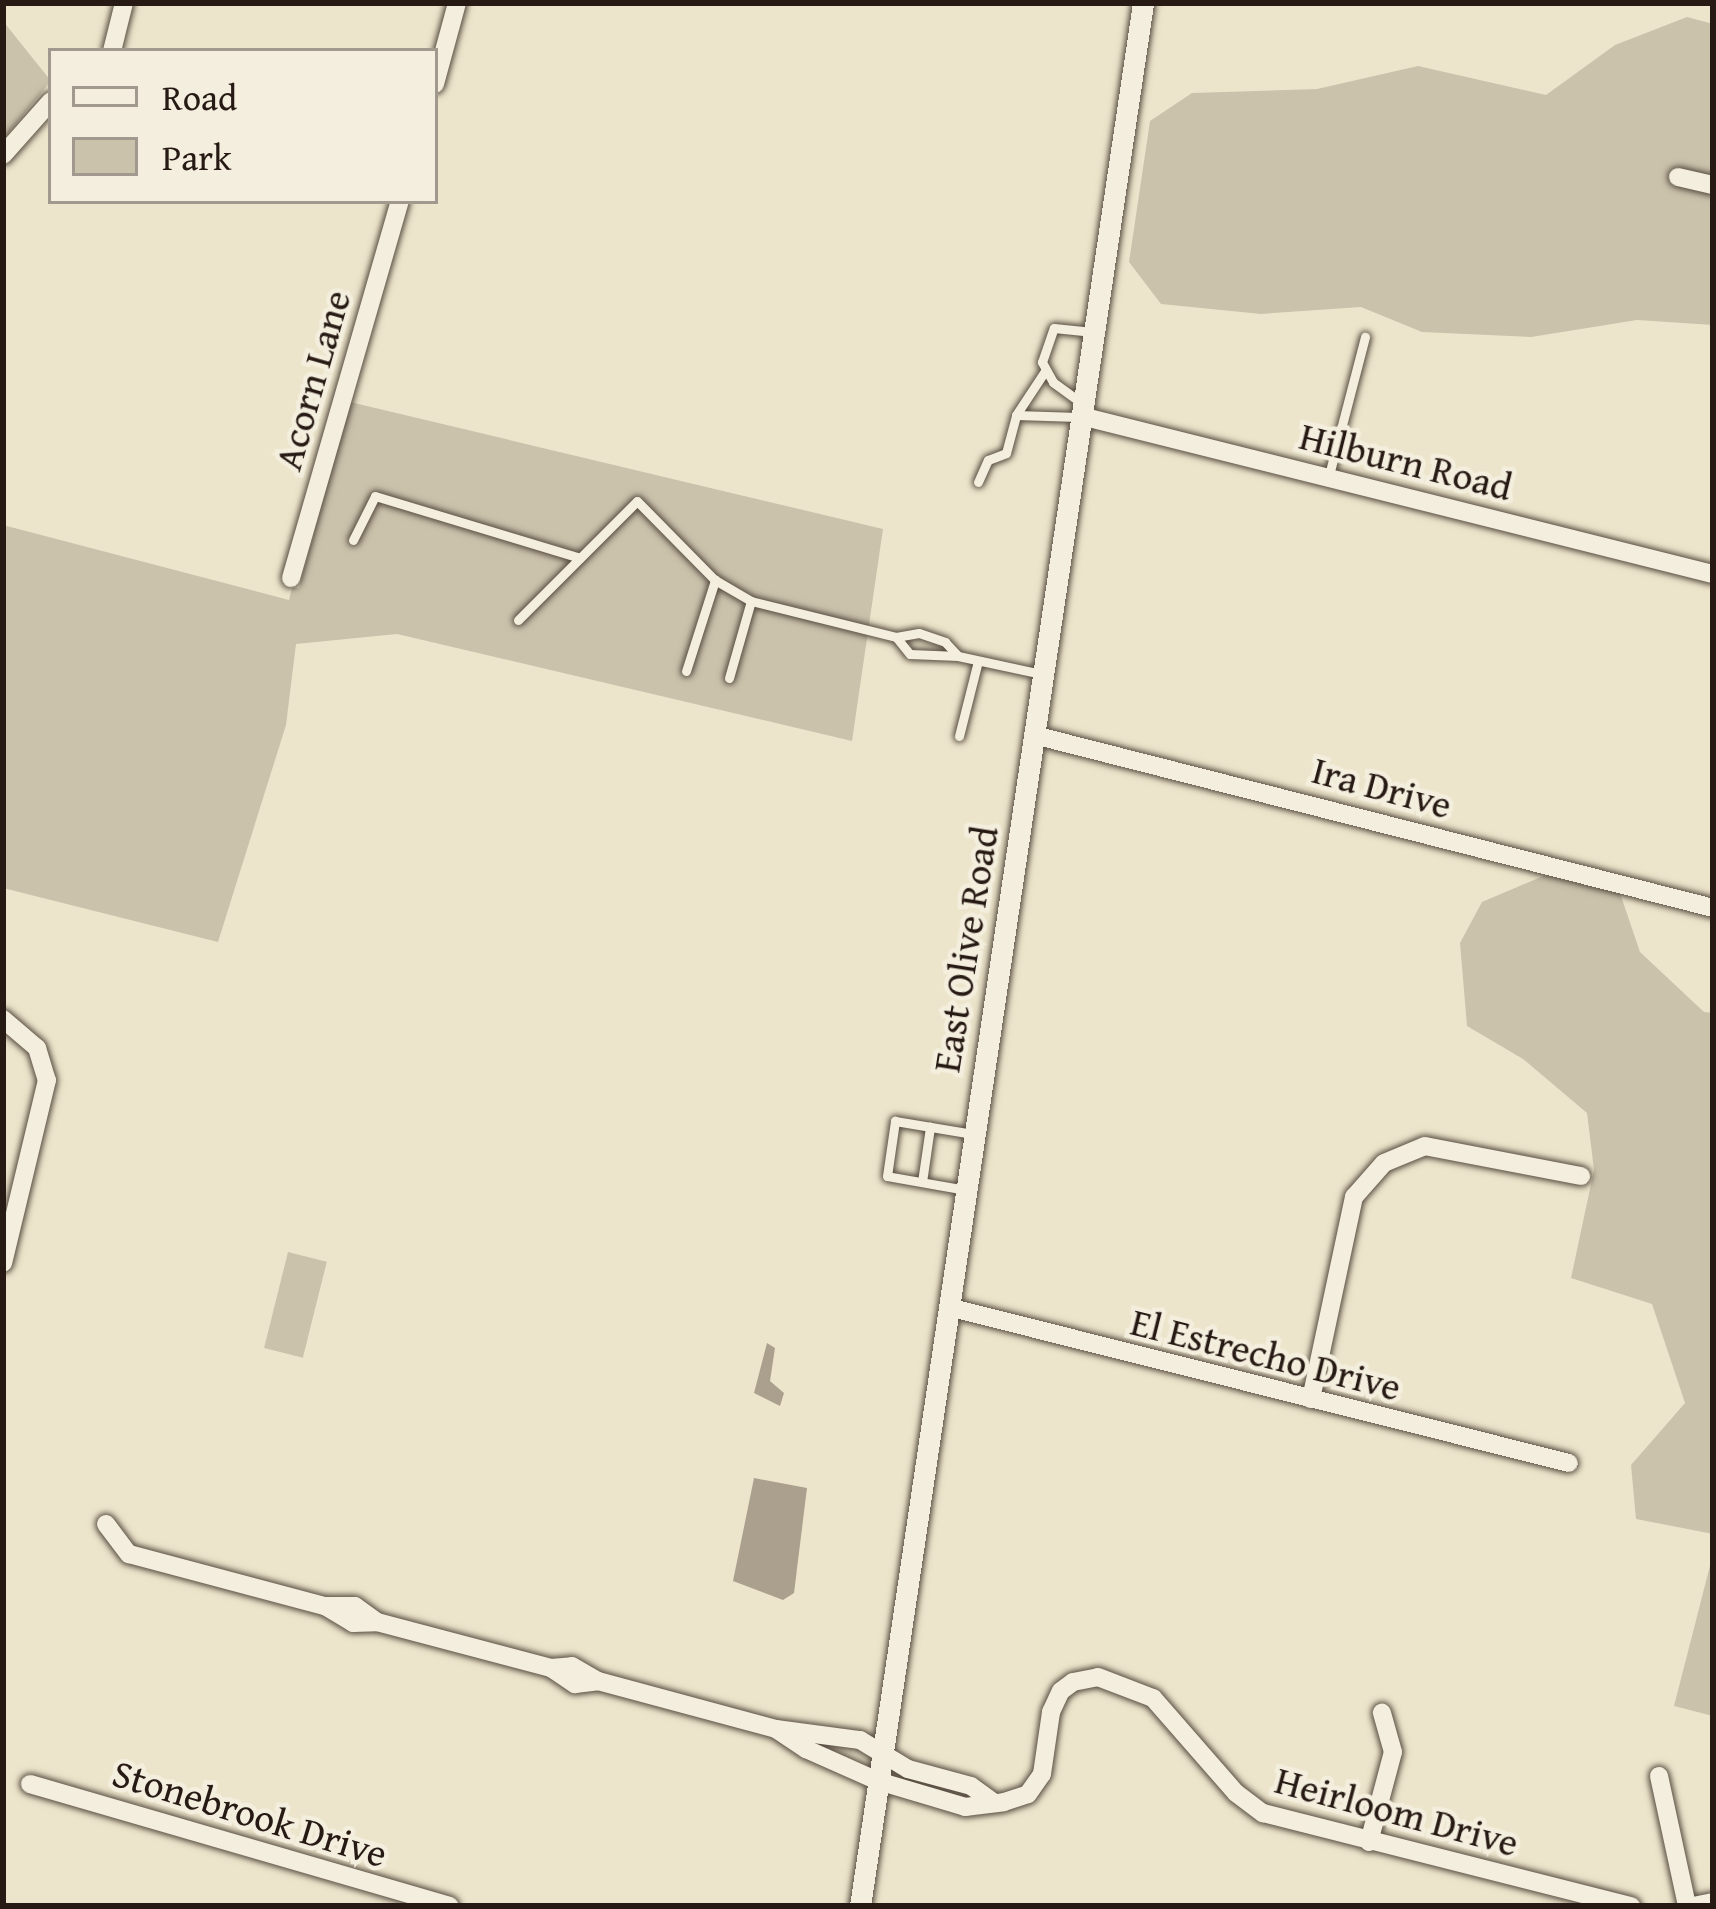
<!DOCTYPE html>
<html>
<head>
<meta charset="utf-8">
<style>
  body { margin:0 }
  #map { position:relative; width:1716px; height:1909px; overflow:hidden; background:#ede5cb; font-family:"Gentium Book Plus",serif }
  div>[style] { position:absolute }
  .green>* { inset:0; background:#cbc2ac; transform-origin:0 0 }
  .water>* { inset:0; background:#aaa08d }
  .roads { filter:drop-shadow(0 0 3px #584d42) drop-shadow(0 0 3px #584d42) }
  .service>* { height:9px; margin:-4.5px; padding:0 4.5px; transform-origin:4.5px; border-radius:4.5px; background:#f3eedd }
  .minor>* { height:18px; margin:-9px; padding:0 9px; transform-origin:9px; border-radius:9px; background:#f3eedd }
  .tertiary>* { height:21px; margin:-10.5px; padding:0 10.5px; transform-origin:10.5px; border-radius:10.5px; background:#f3eedd }
  span { translate:-50% -50%; white-space:nowrap; text-align:center; line-height:1.15; -webkit-text-stroke:9px #f3eedd; paint-order:stroke }
  .street-label { font-size:39px; color:#271a14 }
  .frame { position:absolute; inset:0; border:6px solid #271a14; pointer-events:none }
  .legend { position:absolute; left:48px; top:48px; width:390px; height:156px; box-sizing:border-box; background:#f3eedd; border:3px solid #a1998d; margin:0; padding:15px 21px; list-style:none; font-size:36px; color:#271a14 }
  .legend li { display:flex; align-items:center; gap:24px; height:60px }
  .legend b { width:60px; border:3px solid #a1998d }
</style>
</head>
<body>
<div id="map">
  <div class="green">
    <div style="clip-path:polygon(1687px 17px,1713px 24px,1713px 325px,1637px 320px,1531px 337px,1422px 332px,1361px 307px,1261px 314px,1161px 304px,1129px 262px,1150px 121px,1192px 93px,1317px 89px,1418px 66px,1546px 95px,1615px 45px)"></div>
    <div style="clip-path:polygon(3px 21px,51px 81px,3px 139px)"></div>
    <div style="clip-path:polygon(350px 402px,883px 529px,852px 741px,397px 634px,296px 644px,286px 725px,218px 942px,3px 888px,3px 525px,289px 600px,292px 588px,299px 588px)"></div>
    <div style="clip-path:polygon(1548px 874px,1620px 893px,1640px 952px,1704px 1012px,1713px 1013px,1713px 1534px,1636px 1519px,1631px 1465px,1685px 1403px,1652px 1304px,1571px 1278px,1594px 1170px,1587px 1113px,1523px 1059px,1467px 1026px,1460px 943px,1482px 902px)"></div>
    <div style="left:288px;top:1252px;width:40px;height:99px;rotate:14deg"></div>
    <div style="clip-path:polygon(1713px 1554px,1713px 1716px,1674px 1706px)"></div>
  </div>
  <div class="water">
    <div style="clip-path:polygon(767px 1343px,775px 1348px,770px 1381px,784px 1393px,780px 1406px,754px 1393px)"></div>
    <div style="clip-path:polygon(754px 1478px,807px 1488px,794px 1593px,783px 1600px,733px 1581px)"></div>
  </div>
  <div class="roads">
    <div class="service">
      <div style="left:1083px;top:404px;width:37px;rotate:-144deg"></div>
      <div style="left:1053px;top:382px;width:23px;rotate:-119deg"></div>
      <div style="left:1042px;top:362px;width:36px;rotate:-71deg"></div>
      <div style="left:1054px;top:328px;width:39px;rotate:6deg"></div>
      <div style="left:1016px;top:415px;width:53px;rotate:-56.6deg"></div>
      <div style="left:1329px;top:475px;width:143px;rotate:-75.4deg"></div>
      <div style="left:978px;top:482px;width:24px;rotate:-66deg"></div>
      <div style="left:988px;top:460px;width:19px;rotate:-21deg"></div>
      <div style="left:1006px;top:453px;width:39px;rotate:-75deg"></div>
      <div style="left:1016px;top:415px;width:62px;rotate:1.8deg"></div>
      <div style="left:353px;top:540px;width:49px;rotate:-63.4deg"></div>
      <div style="left:375px;top:496px;width:214px;rotate:16.8deg"></div>
      <div style="left:518px;top:620px;width:168px;rotate:-45deg"></div>
      <div style="left:637px;top:501px;width:111px;rotate:45.4deg"></div>
      <div style="left:715px;top:580px;width:42px;rotate:30.3deg"></div>
      <div style="left:751px;top:601px;width:149px;rotate:13.9deg"></div>
      <div style="left:896px;top:637px;width:23px;rotate:-10deg"></div>
      <div style="left:919px;top:633px;width:28px;rotate:19deg"></div>
      <div style="left:945px;top:642px;width:19px;rotate:47deg"></div>
      <div style="left:896px;top:637px;width:22px;rotate:51deg"></div>
      <div style="left:910px;top:654px;width:48px;rotate:2.4deg"></div>
      <div style="left:958px;top:656px;width:86px;rotate:12.1deg"></div>
      <div style="left:686px;top:671px;width:96px;rotate:-72.3deg"></div>
      <div style="left:729px;top:678px;width:80px;rotate:-74.1deg"></div>
      <div style="left:959px;top:736px;width:77px;rotate:-75.8deg"></div>
      <div style="left:922px;top:1182px;width:56px;rotate:-81.7deg"></div>
      <div style="left:966px;top:1190px;width:80px;rotate:-170deg"></div>
      <div style="left:887px;top:1176px;width:56px;rotate:-81.7deg"></div>
      <div style="left:895px;top:1121px;width:79px;rotate:9.5deg"></div>
    </div>
    <div class="minor">
      <div style="left:112px;top:51px;width:49px;rotate:-76deg"></div>
      <div style="left:435px;top:84px;width:84px;rotate:-74.8deg"></div>
      <div style="left:3px;top:155px;width:72px;rotate:-48.4deg"></div>
      <div style="left:1678px;top:177px;width:36px;rotate:13deg"></div>
      <div style="left:1081px;top:416px;width:651px;rotate:14.04deg"></div>
      <div style="left:291px;top:578px;width:392px;rotate:-73.9deg"></div>
      <div style="left:1034px;top:735px;width:701px;rotate:14.29deg"></div>
      <div style="left:3px;top:1019px;width:45px;rotate:40.5deg"></div>
      <div style="left:37px;top:1048px;width:34px;rotate:73deg"></div>
      <div style="left:47px;top:1080px;width:188px;rotate:103.5deg"></div>
      <div style="left:948px;top:1307px;width:640px;rotate:14.1deg"></div>
      <div style="left:1311px;top:1399px;width:207px;rotate:-78deg"></div>
      <div style="left:1354px;top:1197px;width:45px;rotate:-48.6deg"></div>
      <div style="left:1384px;top:1163px;width:44px;rotate:-22.5deg"></div>
      <div style="left:1425px;top:1146px;width:159px;rotate:10.9deg"></div>
      <div style="left:106px;top:1524px;width:38px;rotate:53deg"></div>
      <div style="left:129px;top:1554px;width:203px;rotate:14.9deg"></div>
      <div style="left:325px;top:1606px;width:30px"></div>
      <div style="left:355px;top:1606px;width:27px;rotate:36deg"></div>
      <div style="left:325px;top:1606px;width:33px;rotate:31deg"></div>
      <div style="left:353px;top:1623px;width:24px;rotate:-2deg"></div>
      <div style="left:377px;top:1622px;width:180px;rotate:14.8deg"></div>
      <div style="left:551px;top:1668px;width:21px;rotate:-5deg"></div>
      <div style="left:572px;top:1666px;width:30px;rotate:30deg"></div>
      <div style="left:551px;top:1668px;width:29px;rotate:34deg"></div>
      <div style="left:575px;top:1684px;width:23px;rotate:-7deg"></div>
      <div style="left:598px;top:1681px;width:184px;rotate:15.1deg"></div>
      <div style="left:776px;top:1729px;width:85px;rotate:7.5deg"></div>
      <div style="left:860px;top:1740px;width:56px;rotate:31.1deg"></div>
      <div style="left:908px;top:1769px;width:65px;rotate:15.1deg"></div>
      <div style="left:971px;top:1786px;width:26px;rotate:36deg"></div>
      <div style="left:776px;top:1729px;width:36px;rotate:34deg"></div>
      <div style="left:806px;top:1749px;width:79px;rotate:24deg"></div>
      <div style="left:878px;top:1781px;width:91px;rotate:16.6deg"></div>
      <div style="left:965px;top:1807px;width:39px;rotate:-7deg"></div>
      <div style="left:1004px;top:1802px;width:25px;rotate:-18deg"></div>
      <div style="left:1028px;top:1794px;width:24px;rotate:-55deg"></div>
      <div style="left:1042px;top:1774px;width:63px;rotate:-81.7deg"></div>
      <div style="left:1051px;top:1712px;width:23px;rotate:-65deg"></div>
      <div style="left:1061px;top:1691px;width:15px;rotate:-37deg"></div>
      <div style="left:1073px;top:1682px;width:25px;rotate:-11deg"></div>
      <div style="left:1098px;top:1677px;width:59px;rotate:20.9deg"></div>
      <div style="left:1153px;top:1698px;width:126px;rotate:48.9deg"></div>
      <div style="left:1236px;top:1793px;width:34px;rotate:37deg"></div>
      <div style="left:1263px;top:1813px;width:380px;rotate:14.2deg"></div>
      <div style="left:1659px;top:1776px;width:133px;rotate:77.8deg"></div>
      <div style="left:30px;top:1784px;width:437px;rotate:16.2deg"></div>
      <div style="left:1369px;top:1842px;width:93px;rotate:-75.1deg"></div>
      <div style="left:1393px;top:1752px;width:41px;rotate:-105.8deg"></div>
      <div style="left:1693px;top:1906px;width:20px;rotate:-11deg"></div>
    </div>
    <div class="tertiary">
      <div style="left:860px;top:1906px;width:1924px;rotate:-81.54deg"></div>
    </div>
  </div>
  <div class="street-label">
    <span style="left:312px;top:380px;rotate:-74deg">Acorn Lane</span>
    <span style="left:1406px;top:461px;rotate:14deg">Hilburn Road</span>
    <span style="left:1382px;top:787px;rotate:15deg">Ira Drive</span>
    <span style="left:965px;top:949px;rotate:-81deg">East Olive Road</span>
    <span style="left:1266px;top:1354px;rotate:14deg">El Estrecho Drive</span>
    <span style="left:1397px;top:1811px;rotate:15deg">Heirloom Drive</span>
    <span style="left:250px;top:1813px;rotate:17deg">Stonebrook Drive</span>
  </div>
  <div class="frame"></div>
  <ul class="legend">
  <li><b style="height:15px;background:#f3eedd"></b>Road</li>
  <li><b style="height:33px;background:#cbc2ac"></b>Park</li>
  </ul>
</div>
</body>
</html>
